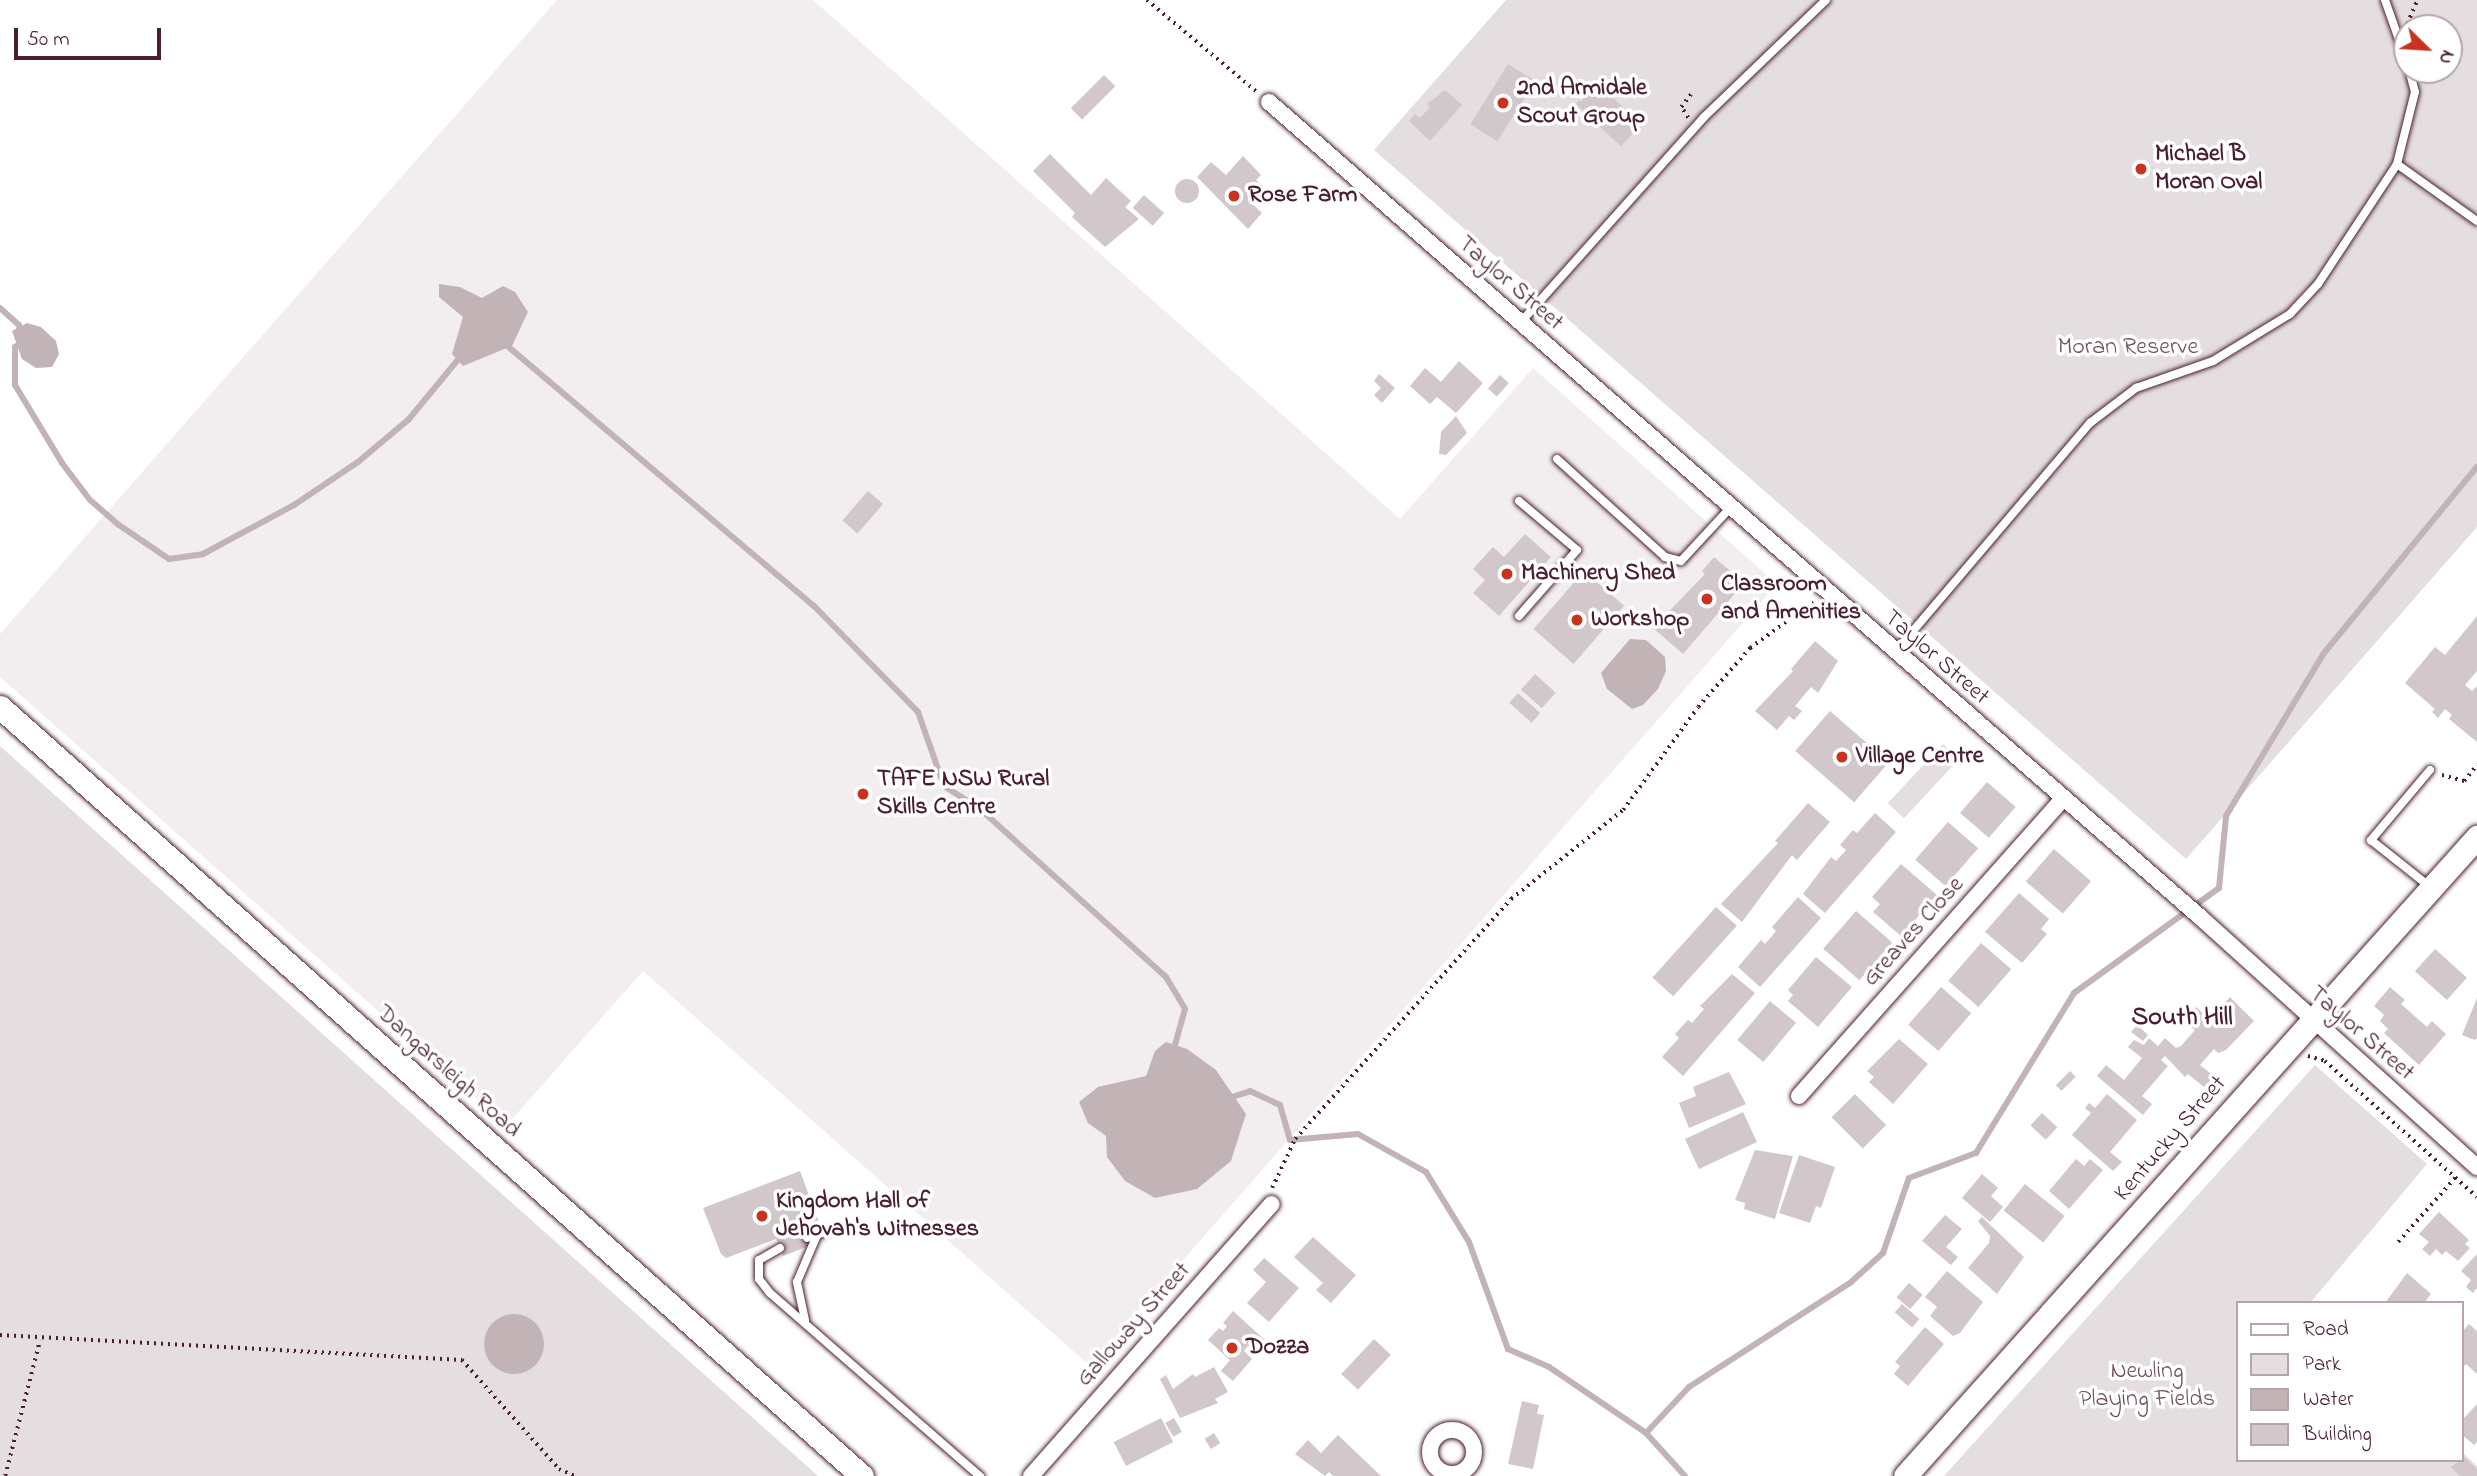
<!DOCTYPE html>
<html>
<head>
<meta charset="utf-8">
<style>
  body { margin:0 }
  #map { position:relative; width:2477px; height:1476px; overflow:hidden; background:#fff; font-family:"Indie Flower",sans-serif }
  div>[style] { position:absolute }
  .built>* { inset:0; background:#f2eeef }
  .green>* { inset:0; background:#e5dee0; transform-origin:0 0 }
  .water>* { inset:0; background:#c1b3b6 }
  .round { border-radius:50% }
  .stream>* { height:6px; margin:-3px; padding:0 3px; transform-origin:3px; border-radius:3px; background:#c1b3b6 }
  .building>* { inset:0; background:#d2c7cb; transform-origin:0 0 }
  .path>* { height:3.5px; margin-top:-1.75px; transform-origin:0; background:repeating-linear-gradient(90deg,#4a1f2b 0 2px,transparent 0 7px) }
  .roads { filter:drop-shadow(0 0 2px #4a1f2b) drop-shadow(0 0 2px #4a1f2b) }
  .lane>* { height:8px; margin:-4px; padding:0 4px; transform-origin:4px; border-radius:4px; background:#fff }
  .street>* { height:16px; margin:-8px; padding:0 8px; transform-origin:8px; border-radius:8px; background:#fff }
  .street>.ring { margin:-8px; padding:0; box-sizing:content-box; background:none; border:16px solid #fff; border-radius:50% }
  .secondary>* { height:23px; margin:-11.5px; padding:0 11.5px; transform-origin:11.5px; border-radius:11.5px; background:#fff }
  .dots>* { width:19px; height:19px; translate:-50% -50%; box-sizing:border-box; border:4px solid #fff; border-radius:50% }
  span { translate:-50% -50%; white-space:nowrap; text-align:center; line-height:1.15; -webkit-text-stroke:7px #fff; paint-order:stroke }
  .poi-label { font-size:24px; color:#4a1f2b; font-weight:700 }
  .left { translate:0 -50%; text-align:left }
  .street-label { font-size:24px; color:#4a1f2b }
  .park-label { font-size:24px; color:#714f58 }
  .neighbourhood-label { font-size:26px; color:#4a1f2b; font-weight:700 }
  .legend { position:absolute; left:2236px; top:1301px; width:228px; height:161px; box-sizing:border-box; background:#fff; border:2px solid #b7a5aa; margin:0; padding:9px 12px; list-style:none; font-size:21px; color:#4a1f2b }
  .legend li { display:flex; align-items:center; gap:14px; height:35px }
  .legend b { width:35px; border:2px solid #b7a5aa }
  .north { position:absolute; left:2393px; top:14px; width:70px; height:70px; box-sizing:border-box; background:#fff; border:2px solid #b7a5aa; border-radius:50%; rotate:114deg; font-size:19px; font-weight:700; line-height:28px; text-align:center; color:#4a1f2b }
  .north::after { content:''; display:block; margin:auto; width:24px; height:32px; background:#c8321e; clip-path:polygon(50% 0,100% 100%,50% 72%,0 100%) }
  .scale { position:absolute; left:14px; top:28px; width:147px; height:32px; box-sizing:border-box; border:4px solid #4a1f2b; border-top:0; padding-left:9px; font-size:21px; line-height:24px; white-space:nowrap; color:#4a1f2b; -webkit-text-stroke:5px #fff; paint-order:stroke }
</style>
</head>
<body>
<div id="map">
  <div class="built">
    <div style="clip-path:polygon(557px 0,813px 0,1400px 519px,1533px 368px,1777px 584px,1090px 1366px,643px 971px,507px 1125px,0 677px,0 634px)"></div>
  </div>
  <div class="green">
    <div style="clip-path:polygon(evenodd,1506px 0,2477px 0,2477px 527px,2186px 859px,1374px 150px,1506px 0,2407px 28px,2449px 28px,2449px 70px,2407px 70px,2407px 28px)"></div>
    <div style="left:1943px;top:744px;width:22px;height:81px;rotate:43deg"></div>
    <div style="clip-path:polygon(0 746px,818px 1476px,0 1476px)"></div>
    <div style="clip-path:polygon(2315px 1065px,2427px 1164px,2310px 1303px,2237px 1303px,2237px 1460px,2461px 1460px,2461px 1451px,2477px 1466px,2477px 1476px,1944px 1476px)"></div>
  </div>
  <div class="water">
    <div style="clip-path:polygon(439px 284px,460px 287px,482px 298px,503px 286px,515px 292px,528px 312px,512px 346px,463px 366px,452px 354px,463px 317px,439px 297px)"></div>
    <div style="clip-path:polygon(27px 323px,41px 327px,56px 341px,59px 354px,52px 367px,36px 368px,22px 359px,12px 331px)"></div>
    <div style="clip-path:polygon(1630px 639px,1646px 640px,1665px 657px,1666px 671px,1658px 689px,1643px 705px,1632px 709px,1607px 689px,1601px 673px)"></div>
    <div style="clip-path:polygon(1166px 1042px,1187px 1049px,1216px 1070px,1246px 1114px,1231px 1161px,1197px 1189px,1155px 1198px,1125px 1181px,1107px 1157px,1106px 1136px,1088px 1123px,1079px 1102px,1098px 1087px,1146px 1076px,1155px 1051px)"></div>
    <div class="round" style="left:484px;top:1314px;width:60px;height:60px"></div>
  </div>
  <div class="stream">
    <div style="left:0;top:308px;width:25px;rotate:42deg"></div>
    <div style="left:19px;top:325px;width:8px;rotate:83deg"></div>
    <div style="left:21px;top:343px;width:7px;rotate:146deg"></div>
    <div style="left:15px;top:347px;width:38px;rotate:90deg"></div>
    <div style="left:15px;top:385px;width:91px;rotate:58.9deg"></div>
    <div style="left:62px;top:463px;width:46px;rotate:52.9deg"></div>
    <div style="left:90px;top:500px;width:38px;rotate:41deg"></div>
    <div style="left:119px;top:525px;width:60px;rotate:34.2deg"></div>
    <div style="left:169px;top:559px;width:34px;rotate:-8deg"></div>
    <div style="left:203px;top:554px;width:103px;rotate:-28.3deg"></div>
    <div style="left:294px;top:505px;width:77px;rotate:-33.9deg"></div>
    <div style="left:358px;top:462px;width:67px;rotate:-40.1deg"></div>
    <div style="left:409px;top:419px;width:82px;rotate:-50.5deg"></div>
    <div style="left:505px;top:344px;width:405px;rotate:40.3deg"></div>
    <div style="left:814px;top:606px;width:148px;rotate:45.5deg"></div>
    <div style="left:918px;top:712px;width:78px;rotate:70.6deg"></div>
    <div style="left:944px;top:786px;width:41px;rotate:32.2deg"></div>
    <div style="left:979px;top:808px;width:252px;rotate:42.1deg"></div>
    <div style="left:1166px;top:977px;width:37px;rotate:59deg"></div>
    <div style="left:1185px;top:1009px;width:45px;rotate:105.6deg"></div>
    <div style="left:1226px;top:1099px;width:25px;rotate:-18deg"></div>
    <div style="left:1250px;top:1091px;width:33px;rotate:25deg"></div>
    <div style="left:1280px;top:1105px;width:36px;rotate:74deg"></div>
    <div style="left:1290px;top:1140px;width:68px;rotate:-5deg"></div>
    <div style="left:1358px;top:1134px;width:78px;rotate:29.2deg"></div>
    <div style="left:1426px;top:1172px;width:82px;rotate:58.4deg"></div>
    <div style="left:1469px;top:1242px;width:114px;rotate:70deg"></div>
    <div style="left:1508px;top:1349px;width:45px;rotate:23.7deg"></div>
    <div style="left:1549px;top:1367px;width:117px;rotate:34.2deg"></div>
    <div style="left:1646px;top:1433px;width:58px;rotate:47.8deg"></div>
    <div style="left:1646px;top:1433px;width:63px;rotate:-46.9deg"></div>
    <div style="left:1689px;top:1387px;width:192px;rotate:-32.9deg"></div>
    <div style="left:1850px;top:1283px;width:45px;rotate:-42.3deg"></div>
    <div style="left:1883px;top:1253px;width:79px;rotate:-70.9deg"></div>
    <div style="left:1909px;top:1178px;width:72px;rotate:-20.5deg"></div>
    <div style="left:1976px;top:1153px;width:188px;rotate:-58.5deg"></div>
    <div style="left:2074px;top:993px;width:179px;rotate:-35.9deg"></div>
    <div style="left:2219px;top:888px;width:72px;rotate:-84.4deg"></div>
    <div style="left:2226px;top:816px;width:190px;rotate:-59deg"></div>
    <div style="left:2324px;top:653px;width:241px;rotate:-50.6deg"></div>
  </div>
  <div class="building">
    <div style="left:1508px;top:64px;width:32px;height:71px;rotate:32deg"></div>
    <div style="left:1104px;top:75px;width:16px;height:47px;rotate:45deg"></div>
    <div style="left:1596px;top:82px;width:62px;height:30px;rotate:43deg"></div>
    <div style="clip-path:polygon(1445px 90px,1462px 105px,1430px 141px,1409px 121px,1415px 114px,1420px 118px,1430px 107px,1427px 104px)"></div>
    <div style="clip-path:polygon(1050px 154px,1091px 195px,1106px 178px,1131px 201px,1125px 207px,1139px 219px,1105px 247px,1072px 217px,1075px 213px,1033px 171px)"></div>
    <div style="clip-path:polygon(1243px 156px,1261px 175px,1256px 180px,1262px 185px,1248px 200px,1262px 213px,1248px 229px,1197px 177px,1211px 162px,1226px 175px)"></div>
    <div class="round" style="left:1175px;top:179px;width:24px;height:24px"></div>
    <div style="left:1144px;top:195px;width:27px;height:17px;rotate:42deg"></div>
    <div style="clip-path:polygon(1459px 361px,1483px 383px,1456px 413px,1437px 397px,1430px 404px,1410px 386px,1425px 368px,1441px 382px)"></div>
    <div style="clip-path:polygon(1379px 374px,1395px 388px,1382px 403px,1374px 395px,1381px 388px,1374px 381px)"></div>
    <div style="left:1500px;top:375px;width:12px;height:18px;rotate:42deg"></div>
    <div style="clip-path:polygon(1456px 416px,1467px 433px,1446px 455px,1439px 454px,1441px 432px)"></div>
    <div style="left:868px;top:491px;width:20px;height:39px;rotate:41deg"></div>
    <div style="clip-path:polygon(1525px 534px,1551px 557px,1499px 616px,1473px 593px,1485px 580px,1473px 569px,1493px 547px,1504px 557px)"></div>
    <div style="clip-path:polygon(1714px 557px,1744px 583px,1683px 654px,1653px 628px,1705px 574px,1702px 571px)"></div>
    <div style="left:1584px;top:571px;width:53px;height:77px;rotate:41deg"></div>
    <div style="clip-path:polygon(2477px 616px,2477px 671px,2465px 685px,2472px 691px,2477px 686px,2477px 742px,2449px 719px,2452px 715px,2445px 709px,2438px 718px,2432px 712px,2435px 709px,2405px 683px,2435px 647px,2445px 655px)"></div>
    <div style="clip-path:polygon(1815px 641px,1838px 661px,1818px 693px,1811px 687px,1795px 706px,1802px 711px,1794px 720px,1789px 716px,1777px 730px,1755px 711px,1793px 671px,1791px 669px)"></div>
    <div style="left:1535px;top:674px;width:28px;height:21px;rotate:42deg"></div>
    <div style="left:1518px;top:693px;width:30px;height:13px;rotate:42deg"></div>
    <div style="left:1830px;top:711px;width:78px;height:53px;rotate:41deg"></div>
    <div style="left:1987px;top:782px;width:38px;height:41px;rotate:41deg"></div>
    <div style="clip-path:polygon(1808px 803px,1830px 822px,1797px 860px,1792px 855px,1742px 922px,1721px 904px,1778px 843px,1775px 841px)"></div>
    <div style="clip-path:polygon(1875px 813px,1896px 832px,1825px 913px,1803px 894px,1831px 857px,1836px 861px,1846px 850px,1840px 845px,1853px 830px,1857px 833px)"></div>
    <div style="left:1948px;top:822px;width:40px;height:50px;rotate:41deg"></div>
    <div style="left:2054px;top:849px;width:49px;height:43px;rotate:41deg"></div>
    <div style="clip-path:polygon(1901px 864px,1937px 895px,1901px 936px,1873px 912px,1880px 904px,1872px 897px)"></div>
    <div style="clip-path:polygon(2019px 893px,2049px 919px,2041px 929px,2047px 934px,2022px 963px,1985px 932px)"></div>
    <div style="clip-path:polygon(1798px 897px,1821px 918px,1760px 987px,1738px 967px,1761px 940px,1765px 944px,1771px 937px,1776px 931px,1772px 927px)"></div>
    <div style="left:1716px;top:907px;width:28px;height:95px;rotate:42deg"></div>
    <div style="left:1856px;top:911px;width:48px;height:50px;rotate:41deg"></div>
    <div style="left:1981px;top:943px;width:40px;height:50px;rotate:41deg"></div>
    <div style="left:2435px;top:949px;width:43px;height:30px;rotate:42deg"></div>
    <div style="clip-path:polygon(1816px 957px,1852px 987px,1818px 1027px,1788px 1001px,1793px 995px,1788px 990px)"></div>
    <div style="clip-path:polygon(1732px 974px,1755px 993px,1683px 1076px,1662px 1057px,1679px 1038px,1675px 1034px,1688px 1020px,1692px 1023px,1704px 1009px,1700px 1006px)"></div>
    <div style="left:1941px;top:987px;width:40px;height:50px;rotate:41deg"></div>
    <div style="clip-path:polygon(2390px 987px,2405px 1000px,2401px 1004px,2427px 1027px,2432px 1021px,2446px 1034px,2419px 1065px,2384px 1033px,2388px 1029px,2380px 1021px,2384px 1015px,2374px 1006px)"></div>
    <div style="clip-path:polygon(2230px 997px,2254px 1021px,2226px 1050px,2218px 1053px,2214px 1049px,2200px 1065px,2214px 1076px,2204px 1087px,2188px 1074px,2185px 1077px,2165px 1056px,2161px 1060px,2168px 1066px,2142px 1096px,2152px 1104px,2143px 1115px,2097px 1076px,2106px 1065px,2124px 1080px,2142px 1058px,2128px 1047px,2134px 1040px,2144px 1045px,2149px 1038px,2158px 1046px,2165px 1038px,2176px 1048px,2181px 1046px,2195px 1030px,2184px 1021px,2196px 1007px,2210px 1020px)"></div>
    <div style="clip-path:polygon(2477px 998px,2477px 1038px,2475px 1040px,2462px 1035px)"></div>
    <div style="left:1770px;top:1001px;width:34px;height:51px;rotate:40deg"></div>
    <div style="clip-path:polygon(2137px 1025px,2148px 1035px,2143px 1041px,2131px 1032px)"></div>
    <div style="clip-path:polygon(1899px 1039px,1928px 1064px,1893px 1104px,1869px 1082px,1874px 1077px,1867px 1071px)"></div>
    <div style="left:2070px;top:1071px;width:8px;height:20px;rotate:45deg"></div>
    <div style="clip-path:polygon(1729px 1072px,1746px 1104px,1689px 1128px,1679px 1103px,1696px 1096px,1693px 1087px)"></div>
    <div style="left:1855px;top:1094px;width:44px;height:33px;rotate:45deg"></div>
    <div style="clip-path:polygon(2107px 1094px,2137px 1120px,2110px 1152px,2122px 1162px,2113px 1171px,2072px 1135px,2091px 1113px,2085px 1108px,2089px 1103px,2095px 1108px)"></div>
    <div style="left:1743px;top:1112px;width:33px;height:64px;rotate:65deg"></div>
    <div style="left:2042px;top:1113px;width:21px;height:17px;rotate:43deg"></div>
    <div style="clip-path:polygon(1755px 1150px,1793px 1156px,1775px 1219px,1744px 1209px,1745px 1203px,1735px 1200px)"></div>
    <div style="clip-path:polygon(1799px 1155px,1835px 1167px,1821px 1208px,1816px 1206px,1810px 1223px,1779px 1213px)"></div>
    <div style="clip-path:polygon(2076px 1159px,2084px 1166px,2090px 1159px,2103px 1170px,2069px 1209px,2049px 1191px)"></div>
    <div style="clip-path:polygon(800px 1171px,820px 1225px,804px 1231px,809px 1246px,783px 1256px,776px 1239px,726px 1258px,721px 1254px,703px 1208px)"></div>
    <div style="clip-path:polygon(1982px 1174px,1998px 1188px,1991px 1196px,2003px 1207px,1990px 1222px,1962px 1198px)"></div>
    <div style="left:2025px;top:1184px;width:51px;height:34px;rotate:39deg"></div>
    <div style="clip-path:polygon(2439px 1212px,2469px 1240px,2465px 1244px,2470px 1248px,2458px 1261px,2446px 1251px,2442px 1255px,2436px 1249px,2430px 1256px,2422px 1249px,2429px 1242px,2419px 1234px)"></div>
    <div style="clip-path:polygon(1945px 1215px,1962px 1229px,1946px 1247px,1958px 1257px,1951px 1265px,1922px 1241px)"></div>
    <div style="clip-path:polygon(1982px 1217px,2024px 1257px,1997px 1294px,1968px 1268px,1989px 1243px,1990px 1236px,1978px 1221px)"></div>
    <div style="clip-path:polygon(1313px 1237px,1356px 1275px,1331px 1303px,1316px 1290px,1323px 1283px,1294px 1257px)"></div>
    <div style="clip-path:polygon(2477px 1254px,2477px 1288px,2473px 1293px,2466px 1287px,2471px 1280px,2461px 1271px)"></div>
    <div style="clip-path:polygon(1264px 1258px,1299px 1288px,1269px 1322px,1247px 1303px,1266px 1282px,1253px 1270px)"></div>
    <div style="clip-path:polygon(1947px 1271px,1983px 1302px,1960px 1333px,1953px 1336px,1930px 1316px,1937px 1307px,1925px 1297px)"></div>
    <div style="clip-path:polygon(2407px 1273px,2431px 1294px,2424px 1303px,2385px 1303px)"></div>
    <div style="left:1909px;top:1283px;width:18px;height:19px;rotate:41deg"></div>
    <div style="left:1902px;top:1304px;width:23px;height:11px;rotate:41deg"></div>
    <div style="clip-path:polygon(1233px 1311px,1265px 1340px,1255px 1352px,1248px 1346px,1244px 1351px,1252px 1359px,1233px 1381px,1221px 1371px,1230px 1360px,1208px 1340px,1219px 1328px,1223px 1331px,1227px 1326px,1223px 1323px)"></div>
    <div style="clip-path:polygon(2469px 1324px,2477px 1331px,2477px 1374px,2466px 1364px,2461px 1370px,2461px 1333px)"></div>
    <div style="clip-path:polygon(1925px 1327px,1944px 1344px,1908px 1386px,1894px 1374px,1900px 1366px,1895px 1362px)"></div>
    <div style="left:1374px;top:1339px;width:23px;height:48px;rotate:43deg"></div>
    <div style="clip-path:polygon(1214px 1367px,1228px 1392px,1215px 1399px,1218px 1403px,1180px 1418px,1160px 1379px,1166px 1375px,1173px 1389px,1193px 1374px,1195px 1377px)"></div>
    <div style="clip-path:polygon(1522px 1401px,1539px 1405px,1537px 1414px,1544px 1415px,1533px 1469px,1508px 1464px)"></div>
    <div style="clip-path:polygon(2477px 1404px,2477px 1442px,2474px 1445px,2461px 1434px,2461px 1415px,2464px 1418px)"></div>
    <div style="left:1161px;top:1418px;width:27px;height:53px;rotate:63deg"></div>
    <div style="left:1174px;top:1418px;width:16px;height:10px;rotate:60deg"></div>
    <div style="left:1214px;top:1433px;width:12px;height:11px;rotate:59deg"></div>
    <div style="clip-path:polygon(1338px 1435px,1381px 1476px,1333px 1476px,1329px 1472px,1325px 1476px,1295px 1454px,1308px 1440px,1321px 1453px)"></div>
    <div style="clip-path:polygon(2461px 1454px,2477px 1469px,2477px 1476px,2460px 1476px,2451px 1467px,2461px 1460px)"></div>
  </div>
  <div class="path">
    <div style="left:1147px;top:0;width:142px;rotate:39.9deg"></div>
    <div style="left:2407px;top:24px;width:26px;rotate:-67deg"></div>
    <div style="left:1688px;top:118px;width:13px;rotate:-122deg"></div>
    <div style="left:1681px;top:107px;width:16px;rotate:-52deg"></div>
    <div style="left:2442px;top:775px;width:23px;rotate:15deg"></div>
    <div style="left:2464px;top:781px;width:21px;rotate:-51deg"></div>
    <div style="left:2308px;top:1056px;width:18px;rotate:16deg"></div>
    <div style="left:2325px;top:1061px;width:204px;rotate:41.8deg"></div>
    <div style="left:1272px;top:1188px;width:54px;rotate:-64.9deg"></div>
    <div style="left:1295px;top:1139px;width:323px;rotate:-48deg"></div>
    <div style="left:1511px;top:899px;width:143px;rotate:-38.5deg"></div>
    <div style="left:1623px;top:810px;width:127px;rotate:-53.9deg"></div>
    <div style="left:1698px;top:707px;width:79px;rotate:-48.6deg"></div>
    <div style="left:1750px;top:648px;width:78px;rotate:-36.1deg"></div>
    <div style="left:2398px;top:1242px;width:86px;rotate:-48.3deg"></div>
    <div style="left:0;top:1335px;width:463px;rotate:3.1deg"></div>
    <div style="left:462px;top:1360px;width:146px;rotate:48.3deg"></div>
    <div style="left:559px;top:1469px;width:17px;rotate:24deg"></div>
    <div style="left:5px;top:1476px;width:140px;rotate:-75.6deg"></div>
  </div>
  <div class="roads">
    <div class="lane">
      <div style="left:2385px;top:0;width:66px;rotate:70.5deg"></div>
      <div style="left:2397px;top:164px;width:98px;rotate:35.5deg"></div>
      <div style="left:1520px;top:323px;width:276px;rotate:-48.2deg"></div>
      <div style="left:1704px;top:117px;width:169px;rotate:-43.8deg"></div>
      <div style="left:1557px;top:459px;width:146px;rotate:42.2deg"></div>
      <div style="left:1665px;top:557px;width:16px;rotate:14deg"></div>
      <div style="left:1681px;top:561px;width:74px;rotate:-47.2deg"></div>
      <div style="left:1519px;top:616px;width:88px;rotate:-48.7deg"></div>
      <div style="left:1577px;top:550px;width:76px;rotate:-139.8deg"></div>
      <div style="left:1895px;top:652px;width:301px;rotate:-49.6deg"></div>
      <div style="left:2090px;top:423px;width:58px;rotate:-37.3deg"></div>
      <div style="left:2136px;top:388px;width:82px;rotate:-19.3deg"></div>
      <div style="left:2213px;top:361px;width:90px;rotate:-31.4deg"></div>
      <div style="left:2290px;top:314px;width:41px;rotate:-47deg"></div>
      <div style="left:2318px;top:284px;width:144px;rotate:-56.6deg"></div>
      <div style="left:2397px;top:164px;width:74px;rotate:-76deg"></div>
      <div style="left:2415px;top:92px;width:23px;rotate:-105deg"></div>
      <div style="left:2430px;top:770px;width:92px;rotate:130.1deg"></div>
      <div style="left:2371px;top:840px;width:75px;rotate:38.5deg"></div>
      <div style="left:807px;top:1238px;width:18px;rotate:-19deg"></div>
      <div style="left:780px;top:1248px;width:24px;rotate:150deg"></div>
      <div style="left:759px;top:1260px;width:19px;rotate:90deg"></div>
      <div style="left:759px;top:1279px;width:18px;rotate:52deg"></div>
      <div style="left:770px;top:1293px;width:279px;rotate:41.1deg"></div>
      <div style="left:805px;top:1320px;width:39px;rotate:-102deg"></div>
      <div style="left:797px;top:1282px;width:51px;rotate:-66.9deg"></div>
    </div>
    <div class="street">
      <div style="left:1269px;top:102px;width:1237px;rotate:41.2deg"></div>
      <div style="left:2200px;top:917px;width:373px;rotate:42.1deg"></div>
      <div style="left:1799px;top:1096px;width:397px;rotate:-48.4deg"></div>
      <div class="ring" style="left:1430px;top:1430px;width:28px;height:28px"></div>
      <div style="left:1031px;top:1476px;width:363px;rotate:-48.5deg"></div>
    </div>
    <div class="secondary">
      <div style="left:0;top:707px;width:1155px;rotate:41.74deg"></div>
      <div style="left:1905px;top:1476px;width:858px;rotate:-48.17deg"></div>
    </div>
  </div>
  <div class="dots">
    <div style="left:1503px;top:103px;background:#c8321e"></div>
    <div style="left:2141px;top:169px;background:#c8321e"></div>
    <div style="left:1234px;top:196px;background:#c8321e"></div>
    <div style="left:1507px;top:574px;background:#c8321e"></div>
    <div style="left:1707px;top:599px;background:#c8321e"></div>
    <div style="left:1577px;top:620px;background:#c8321e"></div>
    <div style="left:1842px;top:757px;background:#c8321e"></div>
    <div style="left:863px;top:794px;background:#c8321e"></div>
    <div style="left:762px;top:1216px;background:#c8321e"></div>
    <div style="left:1232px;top:1348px;background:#c8321e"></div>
  </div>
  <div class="poi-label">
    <span class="left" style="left:1517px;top:103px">2nd Armidale<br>Scout Group</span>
    <span class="left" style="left:2155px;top:169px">Michael B<br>Moran Oval</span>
    <span class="left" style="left:1248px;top:196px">Rose Farm</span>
    <span class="left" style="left:1521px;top:574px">Machinery Shed</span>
    <span class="left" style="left:1721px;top:599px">Classroom<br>and Amenities</span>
    <span class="left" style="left:1591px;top:620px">Workshop</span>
    <span class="left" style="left:1856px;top:757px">Village Centre</span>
    <span class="left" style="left:877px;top:794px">TAFE NSW Rural<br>Skills Centre</span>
    <span class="left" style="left:776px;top:1216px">Kingdom Hall of<br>Jehovah's Witnesses</span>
    <span class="left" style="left:1246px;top:1348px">Dozza</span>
  </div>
  <div class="street-label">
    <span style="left:1510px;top:284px;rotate:41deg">Taylor Street</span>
    <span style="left:1936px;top:658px;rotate:41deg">Taylor Street</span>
    <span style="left:1914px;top:932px;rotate:-48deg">Greaves Close</span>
    <span style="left:2361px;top:1034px;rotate:41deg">Taylor Street</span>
    <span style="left:448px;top:1072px;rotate:42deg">Dangarsleigh Road</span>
    <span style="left:2171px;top:1139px;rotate:-49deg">Kentucky Street</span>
    <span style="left:1134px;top:1325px;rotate:-48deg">Galloway Street</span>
  </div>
  <div class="park-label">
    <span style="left:2128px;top:348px">Moran Reserve</span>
    <span style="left:2147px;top:1386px">Newling<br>Playing Fields</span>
  </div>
  <div class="neighbourhood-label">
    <span style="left:2182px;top:1019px">South Hill</span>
  </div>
  <ul class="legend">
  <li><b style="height:9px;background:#fff"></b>Road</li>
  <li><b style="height:19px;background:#e5dee0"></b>Park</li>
  <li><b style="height:19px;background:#c1b3b6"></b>Water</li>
  <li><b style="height:19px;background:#d2c7cb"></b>Building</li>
  </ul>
  <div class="north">N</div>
  <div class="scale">50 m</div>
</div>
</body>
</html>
